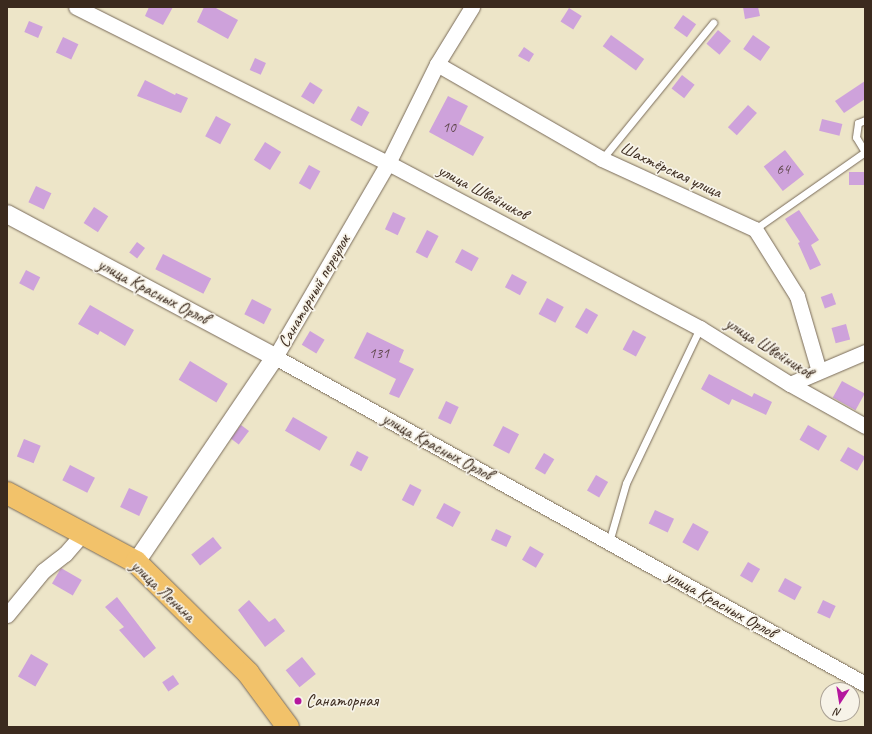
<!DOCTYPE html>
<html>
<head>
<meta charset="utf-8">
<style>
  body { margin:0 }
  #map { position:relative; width:872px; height:734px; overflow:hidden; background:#ede5c8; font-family:Caveat,sans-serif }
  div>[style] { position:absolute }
  .building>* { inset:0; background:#cea2db; transform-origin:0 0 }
  .roads { filter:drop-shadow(0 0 1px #796b5a) drop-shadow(0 0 1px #796b5a) }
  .service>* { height:7px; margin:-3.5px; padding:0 3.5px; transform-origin:3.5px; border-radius:3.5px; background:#fff }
  .minor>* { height:15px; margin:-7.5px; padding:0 7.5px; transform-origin:7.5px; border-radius:7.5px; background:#fff }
  .tertiary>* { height:18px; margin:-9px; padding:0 9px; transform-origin:9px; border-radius:9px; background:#fff }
  .primary>* { height:22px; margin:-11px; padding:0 11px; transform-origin:11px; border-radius:11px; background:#f2c26a }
  .dots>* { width:11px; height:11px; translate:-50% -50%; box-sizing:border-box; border:2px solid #f7f3e8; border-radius:50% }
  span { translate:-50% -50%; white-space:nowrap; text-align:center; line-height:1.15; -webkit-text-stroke:3.5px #f7f3e8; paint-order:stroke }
  .number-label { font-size:15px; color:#60484d }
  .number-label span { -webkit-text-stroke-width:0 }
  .street-label { font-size:17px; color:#3b2a1e }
  .poi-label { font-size:17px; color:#3b2a1e }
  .left { translate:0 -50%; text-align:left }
  .frame { position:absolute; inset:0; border:8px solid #3b2a1e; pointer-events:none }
  .north { position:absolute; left:820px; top:682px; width:40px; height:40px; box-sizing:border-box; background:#f7f3e8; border:1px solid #aca397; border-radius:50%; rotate:192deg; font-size:11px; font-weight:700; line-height:16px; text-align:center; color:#3b2a1e }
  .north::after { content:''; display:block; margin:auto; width:14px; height:18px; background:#b5179e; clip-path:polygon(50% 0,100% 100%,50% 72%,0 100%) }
</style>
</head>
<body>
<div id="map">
  <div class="building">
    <div style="clip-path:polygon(149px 7px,173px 7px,163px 25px,145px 16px)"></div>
    <div style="clip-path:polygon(204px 7px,214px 7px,238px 20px,228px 39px,197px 22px)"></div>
    <div style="clip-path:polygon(743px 7px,758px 7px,760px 16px,745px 19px)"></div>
    <div style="left:569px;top:8px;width:15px;height:16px;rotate:32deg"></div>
    <div style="left:683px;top:15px;width:16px;height:16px;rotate:35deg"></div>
    <div style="left:29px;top:21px;width:15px;height:12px;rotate:23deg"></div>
    <div style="left:718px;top:30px;width:17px;height:18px;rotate:40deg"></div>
    <div style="left:611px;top:35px;width:41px;height:14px;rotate:36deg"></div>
    <div style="left:753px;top:35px;width:21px;height:17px;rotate:35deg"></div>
    <div style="left:63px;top:37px;width:17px;height:17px;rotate:25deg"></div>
    <div style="clip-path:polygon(524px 47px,534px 54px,529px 62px,518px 56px)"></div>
    <div style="left:255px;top:58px;width:12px;height:13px;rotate:24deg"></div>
    <div style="left:682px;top:75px;width:16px;height:17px;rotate:38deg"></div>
    <div style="clip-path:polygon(145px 80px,175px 95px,176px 93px,188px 98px,181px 113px,137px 96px)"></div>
    <div style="clip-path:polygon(865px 81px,865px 99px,844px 113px,835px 101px)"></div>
    <div style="left:310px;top:82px;width:15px;height:17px;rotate:32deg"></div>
    <div style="clip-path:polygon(448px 96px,468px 106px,459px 124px,484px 137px,473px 156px,429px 132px)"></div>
    <div style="left:748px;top:105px;width:12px;height:30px;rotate:42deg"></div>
    <div style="left:358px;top:106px;width:13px;height:16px;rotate:29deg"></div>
    <div style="left:216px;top:116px;width:17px;height:23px;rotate:28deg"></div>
    <div style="left:822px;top:119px;width:21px;height:12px;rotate:14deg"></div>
    <div style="left:265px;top:142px;width:19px;height:21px;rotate:32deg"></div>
    <div style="left:785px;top:150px;width:31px;height:27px;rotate:52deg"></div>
    <div style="left:309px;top:165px;width:13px;height:21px;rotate:29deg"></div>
    <div style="left:865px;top:172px;width:13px;height:16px;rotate:90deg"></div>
    <div style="left:36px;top:186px;width:17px;height:18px;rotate:25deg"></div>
    <div style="left:94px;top:207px;width:17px;height:19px;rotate:33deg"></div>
    <div style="clip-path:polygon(799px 210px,819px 240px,811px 245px,821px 265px,810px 270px,798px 243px,800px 242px,785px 219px)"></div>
    <div style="left:393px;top:212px;width:14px;height:19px;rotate:25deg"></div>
    <div style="left:427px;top:230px;width:13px;height:25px;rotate:27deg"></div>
    <div style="left:137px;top:242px;width:10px;height:13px;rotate:37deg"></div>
    <div style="left:462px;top:249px;width:19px;height:15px;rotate:28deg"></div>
    <div style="left:163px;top:254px;width:54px;height:17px;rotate:27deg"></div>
    <div style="left:26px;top:270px;width:16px;height:15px;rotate:27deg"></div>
    <div style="left:512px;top:274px;width:17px;height:15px;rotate:28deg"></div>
    <div style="left:832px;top:293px;width:12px;height:12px;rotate:70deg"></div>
    <div style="left:547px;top:298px;width:19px;height:18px;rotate:28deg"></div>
    <div style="left:252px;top:299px;width:22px;height:17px;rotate:27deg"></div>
    <div style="clip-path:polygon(90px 305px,134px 330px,125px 346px,100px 331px,98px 335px,78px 324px)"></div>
    <div style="left:586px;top:308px;width:14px;height:22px;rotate:30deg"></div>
    <div style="left:846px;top:324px;width:16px;height:15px;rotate:75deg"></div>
    <div style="left:633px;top:330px;width:15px;height:22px;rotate:28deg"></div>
    <div style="left:310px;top:331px;width:17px;height:16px;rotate:31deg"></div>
    <div style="clip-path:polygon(367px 332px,404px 350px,399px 362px,414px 369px,399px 398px,389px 394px,396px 379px,354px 358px)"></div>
    <div style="left:190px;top:361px;width:44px;height:22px;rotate:31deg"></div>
    <div style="clip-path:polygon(709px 374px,752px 397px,754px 393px,772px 402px,766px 415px,732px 399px,729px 405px,701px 389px)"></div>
    <div style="left:842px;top:381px;width:26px;height:19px;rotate:29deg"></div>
    <div style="left:446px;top:401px;width:14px;height:19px;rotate:25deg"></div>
    <div style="left:293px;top:417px;width:40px;height:16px;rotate:30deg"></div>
    <div style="left:241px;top:425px;width:10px;height:17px;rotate:37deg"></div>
    <div style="left:808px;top:425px;width:22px;height:17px;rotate:30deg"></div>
    <div style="left:503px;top:426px;width:18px;height:22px;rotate:27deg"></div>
    <div style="left:24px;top:439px;width:18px;height:19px;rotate:22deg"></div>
    <div style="left:848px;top:447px;width:20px;height:16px;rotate:30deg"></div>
    <div style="left:357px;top:451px;width:13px;height:16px;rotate:27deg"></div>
    <div style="left:544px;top:453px;width:12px;height:18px;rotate:31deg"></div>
    <div style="left:70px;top:465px;width:28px;height:17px;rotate:27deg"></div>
    <div style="left:596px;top:475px;width:14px;height:18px;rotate:30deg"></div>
    <div style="left:410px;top:484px;width:13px;height:18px;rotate:27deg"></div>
    <div style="left:129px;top:488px;width:21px;height:21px;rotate:25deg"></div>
    <div style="left:444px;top:503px;width:19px;height:17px;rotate:28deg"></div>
    <div style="left:655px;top:510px;width:21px;height:15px;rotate:25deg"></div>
    <div style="left:693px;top:523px;width:18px;height:22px;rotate:29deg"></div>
    <div style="left:496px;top:529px;width:17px;height:12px;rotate:25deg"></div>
    <div style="left:213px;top:537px;width:14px;height:28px;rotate:51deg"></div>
    <div style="left:530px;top:546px;width:16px;height:16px;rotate:30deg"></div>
    <div style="left:748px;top:562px;width:14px;height:16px;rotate:30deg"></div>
    <div style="left:61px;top:568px;width:24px;height:18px;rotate:30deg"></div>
    <div style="left:785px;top:578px;width:19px;height:15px;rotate:28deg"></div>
    <div style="clip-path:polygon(117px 597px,156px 648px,144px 658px,119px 630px,124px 627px,105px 607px)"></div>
    <div style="clip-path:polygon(249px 600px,269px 622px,275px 618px,285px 631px,265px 647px,238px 610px)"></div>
    <div style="left:823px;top:600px;width:14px;height:14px;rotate:25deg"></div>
    <div style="left:31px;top:654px;width:20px;height:26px;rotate:30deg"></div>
    <div style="left:302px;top:657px;width:22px;height:21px;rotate:51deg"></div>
    <div style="left:173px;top:675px;width:11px;height:13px;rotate:56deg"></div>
  </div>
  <div class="roads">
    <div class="service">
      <div style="left:602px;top:159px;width:176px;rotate:-50.8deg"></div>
      <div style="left:755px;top:229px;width:134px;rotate:-35deg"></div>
      <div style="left:865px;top:152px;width:17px;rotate:-121deg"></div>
      <div style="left:856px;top:137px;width:14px;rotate:-82deg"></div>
      <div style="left:858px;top:123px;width:8px;rotate:-23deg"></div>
      <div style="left:609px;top:542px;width:61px;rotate:-73.9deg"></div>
      <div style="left:626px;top:483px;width:172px;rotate:-64.5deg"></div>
    </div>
    <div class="minor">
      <div style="left:76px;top:7px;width:349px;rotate:26.6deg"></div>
      <div style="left:388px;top:163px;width:353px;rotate:27.9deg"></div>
      <div style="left:700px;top:328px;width:106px;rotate:31.9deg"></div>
      <div style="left:790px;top:384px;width:86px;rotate:29.2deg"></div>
      <div style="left:472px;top:7px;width:67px;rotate:121.6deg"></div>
      <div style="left:437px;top:64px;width:110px;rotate:116.3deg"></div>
      <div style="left:388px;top:163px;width:225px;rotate:120.2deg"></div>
      <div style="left:275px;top:357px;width:675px;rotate:29deg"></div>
      <div style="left:437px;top:64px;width:190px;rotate:29.9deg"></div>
      <div style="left:602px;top:159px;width:168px;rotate:24.6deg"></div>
      <div style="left:755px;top:229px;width:79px;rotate:57.9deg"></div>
      <div style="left:797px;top:296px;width:78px;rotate:73.7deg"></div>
      <div style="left:790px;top:384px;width:82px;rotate:-23.1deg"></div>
      <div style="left:7px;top:615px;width:57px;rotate:-50.7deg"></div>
      <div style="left:43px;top:571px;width:28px;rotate:-38deg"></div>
      <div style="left:65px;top:554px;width:28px;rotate:-49deg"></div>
    </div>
    <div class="tertiary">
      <div style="left:7px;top:214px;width:304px;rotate:28.1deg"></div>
      <div style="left:275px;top:357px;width:248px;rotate:124.1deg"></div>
    </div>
    <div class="primary">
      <div style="left:7px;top:493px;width:146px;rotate:28.1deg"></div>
      <div style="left:136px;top:562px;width:158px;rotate:44.7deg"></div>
      <div style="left:248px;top:673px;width:67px;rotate:53.5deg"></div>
    </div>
  </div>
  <div class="dots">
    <div style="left:298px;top:701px;background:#b5179e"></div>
  </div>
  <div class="number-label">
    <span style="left:449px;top:128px">10</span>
    <span style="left:783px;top:170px">64</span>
    <span style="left:379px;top:354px">131</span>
  </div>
  <div class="street-label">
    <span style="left:671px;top:170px;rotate:25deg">Шахтёрская улица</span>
    <span style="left:483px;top:192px;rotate:28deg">улица Швейников</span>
    <span style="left:314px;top:291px;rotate:-60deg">Санаторный переулок</span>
    <span style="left:153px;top:292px;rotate:28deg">улица Красных Орлов</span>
    <span style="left:769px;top:348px;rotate:32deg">улица Швейников</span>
    <span style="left:437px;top:447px;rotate:29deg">улица Красных Орлов</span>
    <span style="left:163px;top:591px;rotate:43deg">улица Ленина</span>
    <span style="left:721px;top:604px;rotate:29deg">улица Красных Орлов</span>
  </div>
  <div class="poi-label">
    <span class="left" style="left:306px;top:701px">Санаторная</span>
  </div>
  <div class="frame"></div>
  <div class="north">N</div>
</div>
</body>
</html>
